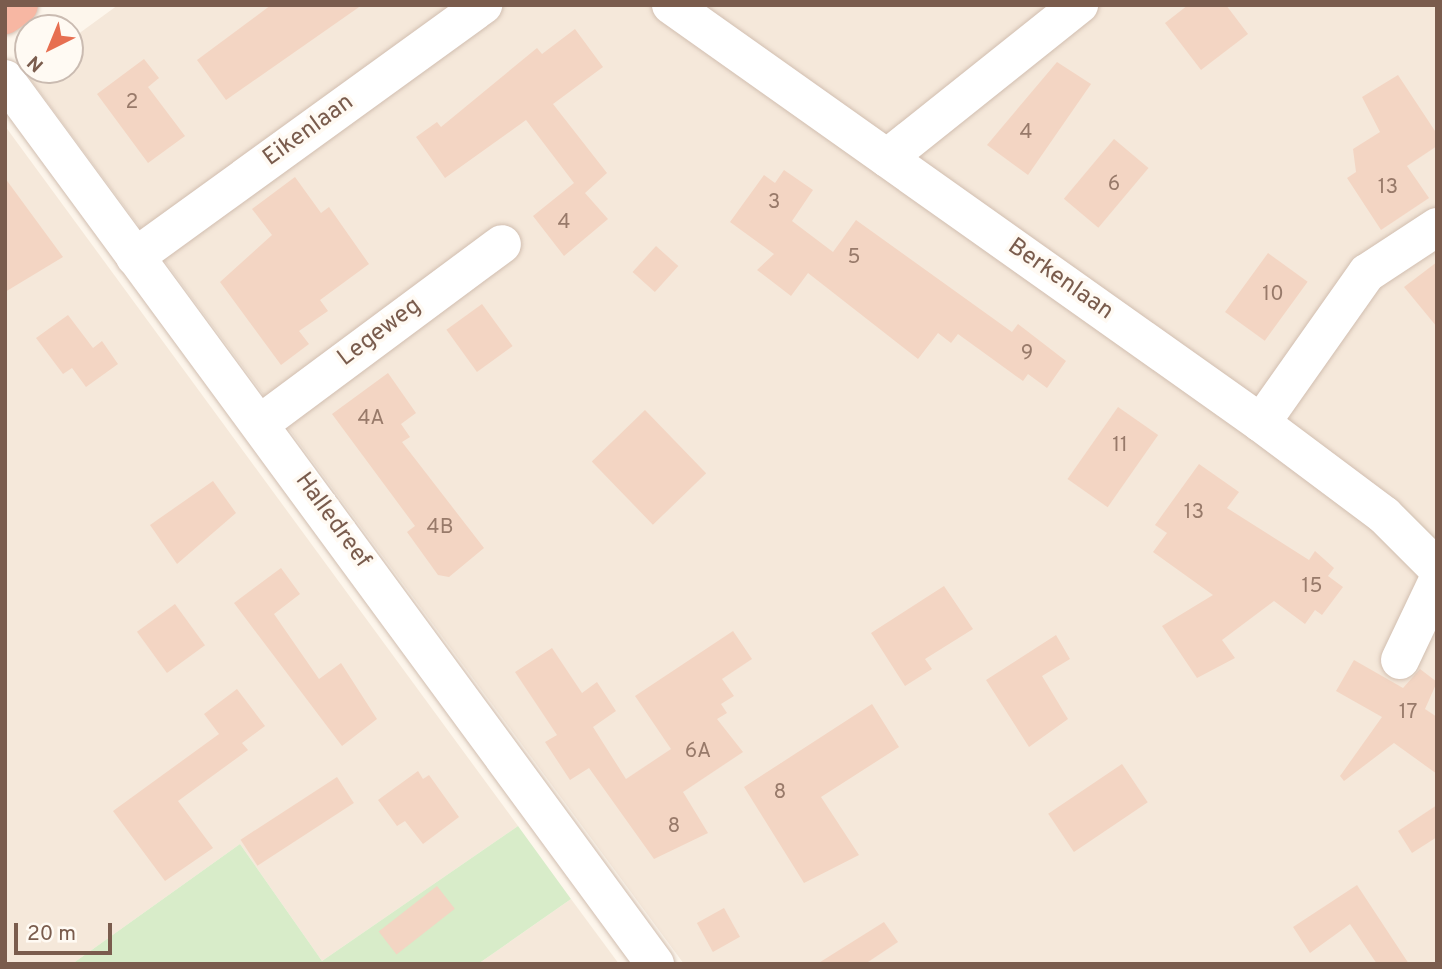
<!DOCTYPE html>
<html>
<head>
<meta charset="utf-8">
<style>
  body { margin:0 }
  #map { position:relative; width:1442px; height:969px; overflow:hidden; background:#fdf6ec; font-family:Overpass,sans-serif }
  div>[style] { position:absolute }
  .residential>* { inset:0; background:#f5e8da }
  .green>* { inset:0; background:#d8ecc9 }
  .building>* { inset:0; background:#f3d5c3; transform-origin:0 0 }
  .roads { filter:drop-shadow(0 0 2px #d1beb0) drop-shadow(0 0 2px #d1beb0) }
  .minor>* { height:38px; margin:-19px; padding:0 19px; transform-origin:19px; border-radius:19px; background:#fff }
  .highway>* { height:38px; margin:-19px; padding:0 19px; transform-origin:19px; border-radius:19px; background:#f7b7a3 }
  span { translate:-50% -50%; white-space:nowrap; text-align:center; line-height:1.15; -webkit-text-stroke:7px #fffaf3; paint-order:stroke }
  .number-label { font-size:21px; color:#987a6a }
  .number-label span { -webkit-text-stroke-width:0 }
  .street-label { font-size:24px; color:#7a5c4d }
  .frame { position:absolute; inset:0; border:7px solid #7a5c4d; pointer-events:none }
  .north { position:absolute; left:14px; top:14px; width:70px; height:70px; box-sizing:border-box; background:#fffaf3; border:2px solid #cabbb1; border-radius:50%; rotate:223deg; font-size:19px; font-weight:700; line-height:28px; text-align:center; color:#7a5c4d }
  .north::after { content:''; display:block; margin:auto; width:24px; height:32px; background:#e76f51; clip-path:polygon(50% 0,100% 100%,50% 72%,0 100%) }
  .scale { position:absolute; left:14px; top:923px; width:98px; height:32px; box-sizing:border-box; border:4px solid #7a5c4d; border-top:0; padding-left:9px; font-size:21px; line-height:24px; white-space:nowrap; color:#7a5c4d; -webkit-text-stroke:5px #fffaf3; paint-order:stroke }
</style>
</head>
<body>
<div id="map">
  <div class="residential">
    <div style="clip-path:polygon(118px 5px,1437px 5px,1437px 964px,684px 964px,25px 72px,70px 70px,70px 40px)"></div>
    <div style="clip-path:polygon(5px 126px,518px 826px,322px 961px,240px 844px,72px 964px,5px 964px)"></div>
    <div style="clip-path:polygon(571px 899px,619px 964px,478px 964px)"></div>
  </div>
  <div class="green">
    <div style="clip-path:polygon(518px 826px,571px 899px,478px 964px,72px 964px,240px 844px,322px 961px)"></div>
  </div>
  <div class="building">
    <div style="clip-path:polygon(271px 5px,362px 5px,226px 100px,197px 60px)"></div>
    <div style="clip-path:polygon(1188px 5px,1226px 5px,1248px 34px,1201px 70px,1165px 23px)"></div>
    <div style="clip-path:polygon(575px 29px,603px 67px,553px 104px,607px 173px,585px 193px,608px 219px,564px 256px,533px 216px,574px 183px,526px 120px,445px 178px,416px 137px,437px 122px,441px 127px,537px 48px,542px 54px)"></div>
    <div style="clip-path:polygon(144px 59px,159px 78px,148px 87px,185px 136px,148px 163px,97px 94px)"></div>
    <div style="clip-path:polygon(1057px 62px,1091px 84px,1028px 175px,987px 145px)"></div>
    <div style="clip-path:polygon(1398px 75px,1437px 134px,1437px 146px,1407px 166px,1429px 198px,1381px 230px,1347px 178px,1356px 172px,1353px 149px,1380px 132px,1362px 97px)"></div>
    <div style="left:1114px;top:139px;width:45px;height:78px;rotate:40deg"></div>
    <div style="clip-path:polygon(784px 170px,813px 190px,792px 221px,833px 252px,856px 220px,1012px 332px,1018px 324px,1066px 361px,1047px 388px,1028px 374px,1023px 381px,958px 334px,951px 343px,938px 333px,918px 359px,808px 273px,791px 296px,757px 270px,774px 254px,730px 222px,764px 175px,775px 183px)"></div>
    <div style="clip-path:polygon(295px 177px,321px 213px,329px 207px,369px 264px,320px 300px,328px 311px,299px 331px,309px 344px,281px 365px,220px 282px,272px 235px,252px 209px)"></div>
    <div style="clip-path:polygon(5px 178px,63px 257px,5px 292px)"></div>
    <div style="left:656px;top:246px;width:30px;height:35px;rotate:42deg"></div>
    <div style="left:1268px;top:253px;width:49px;height:73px;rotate:36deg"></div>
    <div style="clip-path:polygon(1437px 262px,1437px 327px,1404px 287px)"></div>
    <div style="left:482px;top:304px;width:52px;height:44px;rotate:54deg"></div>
    <div style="clip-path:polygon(68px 315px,93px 348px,102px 341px,118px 364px,86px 387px,72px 368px,63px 374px,36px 338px)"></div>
    <div style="clip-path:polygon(388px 373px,416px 413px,401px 424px,410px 437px,402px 442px,484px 548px,449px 577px,438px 575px,407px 532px,415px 526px,332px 414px)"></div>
    <div style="left:1118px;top:407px;width:49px;height:88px;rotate:35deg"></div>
    <div style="left:645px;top:410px;width:88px;height:74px;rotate:46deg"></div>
    <div style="clip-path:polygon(1199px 464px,1239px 492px,1227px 508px,1309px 560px,1315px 551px,1334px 568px,1328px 576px,1343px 587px,1322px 615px,1315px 610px,1305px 624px,1274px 601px,1222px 640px,1235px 658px,1197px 678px,1162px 626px,1213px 595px,1153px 552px,1167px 533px,1155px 525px)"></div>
    <div style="clip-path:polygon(213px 481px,236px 513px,177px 564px,150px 525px)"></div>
    <div style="clip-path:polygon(281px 568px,300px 594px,274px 614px,319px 679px,341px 663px,377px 719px,342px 746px,234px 603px)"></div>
    <div style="clip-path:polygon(944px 586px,973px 629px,925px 659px,932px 669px,905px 686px,871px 633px)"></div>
    <div style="left:175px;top:604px;width:51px;height:47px;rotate:54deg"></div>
    <div style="clip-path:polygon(733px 631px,752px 659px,722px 679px,734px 696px,721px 704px,727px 713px,717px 719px,743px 752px,683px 792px,708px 833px,654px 859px,589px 768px,570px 780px,545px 742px,557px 735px,515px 672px,552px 648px,582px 693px,597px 682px,616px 711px,593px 727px,626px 779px,671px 749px,635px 696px)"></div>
    <div style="clip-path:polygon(1056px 635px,1070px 659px,1042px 676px,1068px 719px,1029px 747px,986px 680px)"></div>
    <div style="clip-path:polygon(1354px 660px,1403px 688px,1420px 669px,1437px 682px,1425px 709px,1437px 717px,1437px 774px,1394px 743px,1344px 781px,1340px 776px,1382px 717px,1336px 691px)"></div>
    <div style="clip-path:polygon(237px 689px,265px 726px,242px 743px,248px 750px,178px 801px,213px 848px,165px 881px,113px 811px,219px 734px,204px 714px)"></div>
    <div style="clip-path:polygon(872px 704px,899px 747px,821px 797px,859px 855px,804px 883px,744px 787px)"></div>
    <div style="left:1122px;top:764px;width:46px;height:89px;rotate:56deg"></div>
    <div style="clip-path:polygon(418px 771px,423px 779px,429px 775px,459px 817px,423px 844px,405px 821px,397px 826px,378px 800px)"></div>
    <div style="left:337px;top:777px;width:31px;height:115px;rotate:57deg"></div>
    <div style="clip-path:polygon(1437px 805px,1437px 837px,1412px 853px,1398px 831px)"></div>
    <div style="clip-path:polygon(1357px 885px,1409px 964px,1377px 964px,1350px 924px,1310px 953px,1293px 927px)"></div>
    <div style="left:437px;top:886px;width:29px;height:74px;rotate:52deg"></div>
    <div style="left:724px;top:908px;width:33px;height:31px;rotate:61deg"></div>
    <div style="clip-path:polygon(884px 922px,898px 942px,865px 964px,817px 964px)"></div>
  </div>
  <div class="roads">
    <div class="minor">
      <div style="left:671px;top:5px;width:723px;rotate:35.32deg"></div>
      <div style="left:1261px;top:423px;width:154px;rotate:36.8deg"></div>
      <div style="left:1384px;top:515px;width:75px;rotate:45deg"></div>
      <div style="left:5px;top:79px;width:1098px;rotate:53.7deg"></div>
      <div style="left:887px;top:158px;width:246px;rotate:-38.6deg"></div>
      <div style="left:135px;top:257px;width:430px;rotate:-35.9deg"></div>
      <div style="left:261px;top:423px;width:300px;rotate:-36.6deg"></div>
      <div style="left:1261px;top:423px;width:184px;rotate:-54.8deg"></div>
      <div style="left:1367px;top:273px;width:84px;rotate:-33.3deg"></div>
      <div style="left:1400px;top:660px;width:86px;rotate:-64.6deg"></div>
    </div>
    <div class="highway">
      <div style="left:5px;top:15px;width:17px;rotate:-36deg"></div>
    </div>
  </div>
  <div class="number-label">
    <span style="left:132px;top:103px">2</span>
    <span style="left:1026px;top:133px">4</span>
    <span style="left:1114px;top:185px">6</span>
    <span style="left:1388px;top:188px">13</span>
    <span style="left:774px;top:203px">3</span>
    <span style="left:564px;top:223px">4</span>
    <span style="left:854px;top:258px">5</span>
    <span style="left:1273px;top:295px">10</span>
    <span style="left:1027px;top:354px">9</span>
    <span style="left:371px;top:419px">4A</span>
    <span style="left:1120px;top:446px">11</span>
    <span style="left:1194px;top:513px">13</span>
    <span style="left:440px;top:528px">4B</span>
    <span style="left:1312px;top:587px">15</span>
    <span style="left:1408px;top:713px">17</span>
    <span style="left:698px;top:752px">6A</span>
    <span style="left:780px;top:793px">8</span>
    <span style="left:674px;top:827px">8</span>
  </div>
  <div class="street-label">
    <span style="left:309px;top:131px;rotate:-36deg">Eikenlaan</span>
    <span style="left:1060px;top:280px;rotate:35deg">Berkenlaan</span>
    <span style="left:380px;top:333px;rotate:-37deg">Legeweg</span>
    <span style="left:332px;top:521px;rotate:54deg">Halledreef</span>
  </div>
  <div class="frame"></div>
  <div class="north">N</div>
  <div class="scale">20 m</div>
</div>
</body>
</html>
